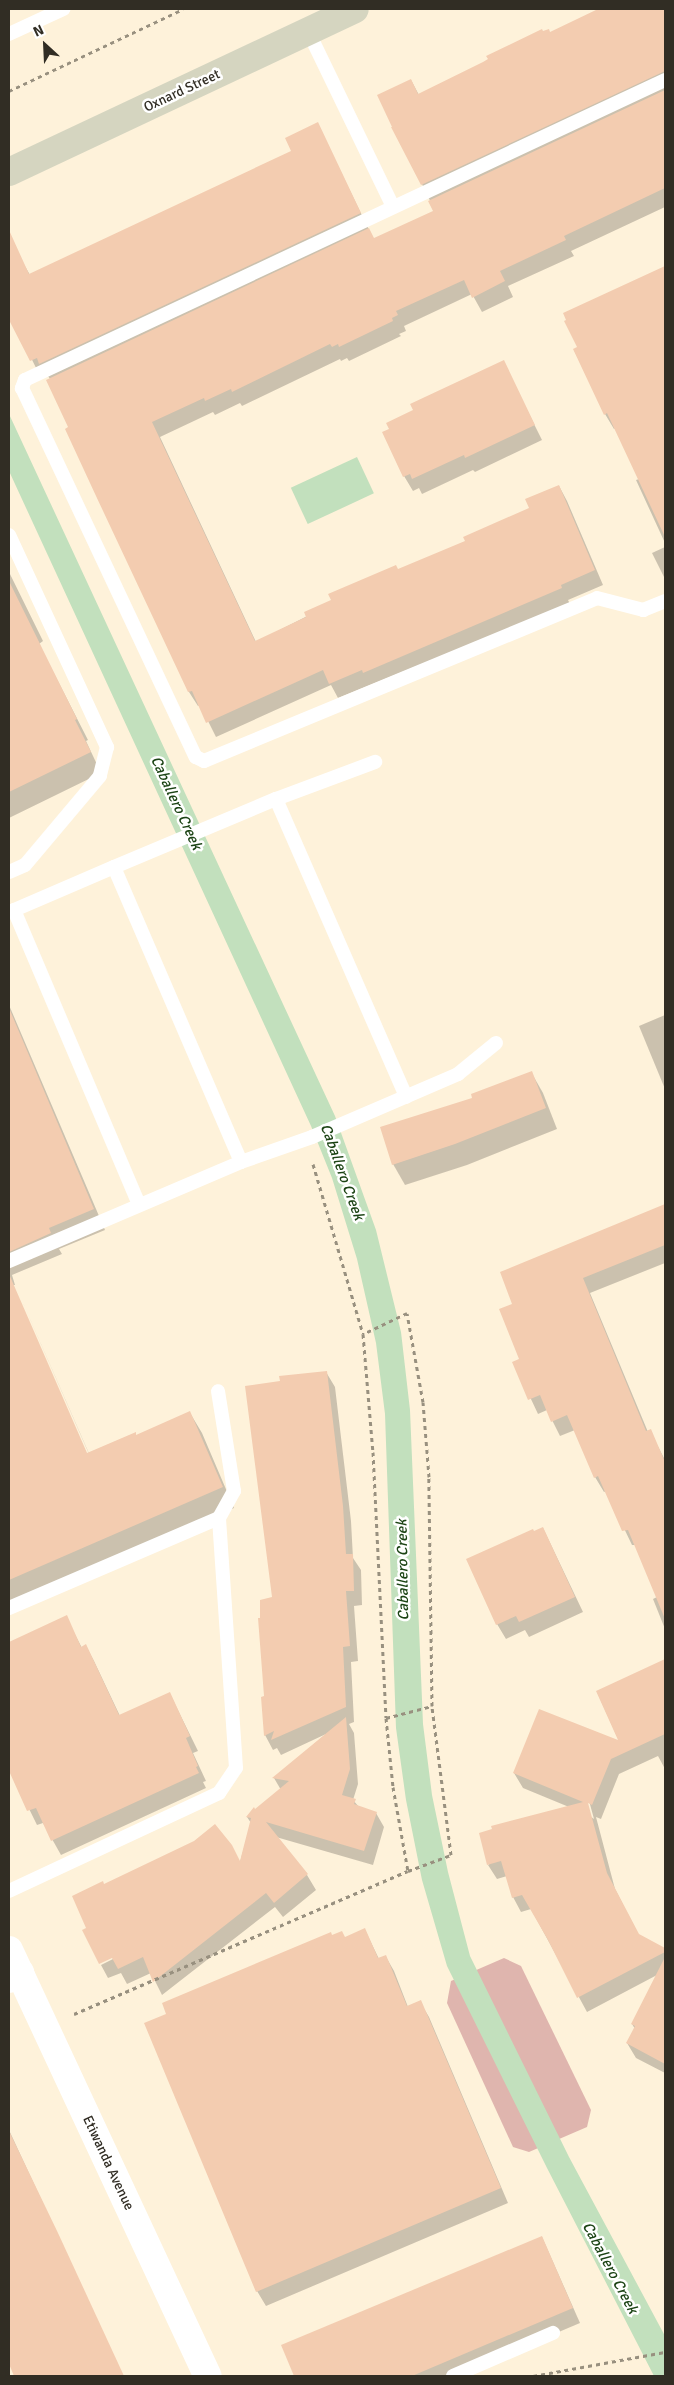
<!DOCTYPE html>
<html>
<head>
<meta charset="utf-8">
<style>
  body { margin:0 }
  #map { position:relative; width:674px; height:2385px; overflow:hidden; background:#fef2da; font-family:Signika,sans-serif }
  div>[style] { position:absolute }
  .green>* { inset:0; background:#dfb5ae }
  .water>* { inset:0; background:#c2e0bd; transform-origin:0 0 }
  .shadow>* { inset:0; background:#0003 }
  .building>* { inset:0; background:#f3ccb0 }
  .path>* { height:3px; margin-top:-1.5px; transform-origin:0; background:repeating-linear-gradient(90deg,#98907f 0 4px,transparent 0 8px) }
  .service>* { height:14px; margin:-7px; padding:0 7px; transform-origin:7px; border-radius:7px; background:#fff }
  .minor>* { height:28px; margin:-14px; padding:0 14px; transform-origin:14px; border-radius:14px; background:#fff }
  .tertiary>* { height:28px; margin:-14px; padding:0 14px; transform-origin:14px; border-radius:14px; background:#fff }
  .secondary>* { height:28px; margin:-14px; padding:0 14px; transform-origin:14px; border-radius:14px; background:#d5d5c0 }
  span { translate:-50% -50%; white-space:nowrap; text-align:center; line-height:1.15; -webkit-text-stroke:5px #fff; paint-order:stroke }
  .street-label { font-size:14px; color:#312d24 }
  .water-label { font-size:15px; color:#1c4415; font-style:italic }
  .frame { position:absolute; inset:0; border:10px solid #312d24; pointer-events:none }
  .north { position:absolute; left:20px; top:20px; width:50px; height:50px; -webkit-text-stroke:4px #fff; paint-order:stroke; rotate:335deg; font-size:14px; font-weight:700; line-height:20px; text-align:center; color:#312d24 }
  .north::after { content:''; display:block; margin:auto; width:18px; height:22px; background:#312d24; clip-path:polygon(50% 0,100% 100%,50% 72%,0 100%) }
</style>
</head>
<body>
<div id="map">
  <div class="green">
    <div style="clip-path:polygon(504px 1958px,521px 1966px,591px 2110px,587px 2127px,529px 2152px,513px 2147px,447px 2003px,451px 1981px)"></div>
  </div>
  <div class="water">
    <div style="clip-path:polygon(9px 414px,335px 1116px,376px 1230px,401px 1332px,410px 1410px,423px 1724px,432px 1795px,448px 1872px,470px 1956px,569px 2157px,665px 2336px,665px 2376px,654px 2376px,547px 2168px,447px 1966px,422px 1880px,406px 1800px,396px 1728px,385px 1414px,376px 1343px,357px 1259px,332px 1178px,311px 1126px,9px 471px)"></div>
    <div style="left:357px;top:457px;width:40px;height:73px;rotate:65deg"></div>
  </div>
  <div class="shadow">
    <div style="clip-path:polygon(601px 9px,665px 9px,665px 207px,571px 251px,574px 256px,508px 286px,513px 297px,482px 312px,472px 294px,404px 326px,406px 331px,399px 334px,401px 336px,349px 361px,347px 358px,341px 361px,340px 359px,242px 406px,240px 403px,215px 415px,213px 412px,160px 437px,256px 642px,398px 570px,466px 542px,530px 509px,559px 486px,567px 501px,603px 585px,568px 600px,570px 604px,338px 698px,331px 685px,216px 737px,200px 705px,198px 706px,189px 692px,69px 428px,50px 379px,46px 373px,40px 376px,9px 313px,9px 267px,22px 261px,30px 275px,293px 151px,317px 123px,374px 240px,435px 211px,422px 184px,411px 80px,419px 95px,543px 33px,550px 33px)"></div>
    <div style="clip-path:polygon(665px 267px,665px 543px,636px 480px,639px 479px,616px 428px,614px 429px,605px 414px,574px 350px,579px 348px,565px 314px)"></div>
    <div style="clip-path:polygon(503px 362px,542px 440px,475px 472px,473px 470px,422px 494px,419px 488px,413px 491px,404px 476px,391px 429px,414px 411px)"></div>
    <div style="clip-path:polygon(665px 547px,665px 579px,652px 553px)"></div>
    <div style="clip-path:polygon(9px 572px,43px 641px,39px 644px,88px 740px,86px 741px,101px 773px,9px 818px)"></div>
    <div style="clip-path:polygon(9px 1005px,105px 1230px,59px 1249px,62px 1254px,12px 1275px,15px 1285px,12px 1285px,89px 1459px,91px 1458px,17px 1289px,89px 1454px,136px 1436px,190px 1413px,202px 1433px,234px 1508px,22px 1600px,9px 1602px)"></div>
    <div style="clip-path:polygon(665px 1015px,665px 1089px,639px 1026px)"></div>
    <div style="clip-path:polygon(531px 1072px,543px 1093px,557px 1129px,467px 1165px,405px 1185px,393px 1164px)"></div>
    <div style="clip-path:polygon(662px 1207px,665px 1213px,665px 1263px,590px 1293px,648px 1432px,650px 1431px,665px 1460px,665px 1629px,653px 1599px,657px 1597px,635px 1545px,632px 1545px,606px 1491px,604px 1492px,595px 1477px,575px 1430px,560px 1436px,547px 1410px,538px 1414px,514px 1363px,521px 1360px,514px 1305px)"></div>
    <div style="clip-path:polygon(326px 1372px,335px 1387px,351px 1521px,353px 1558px,361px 1570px,362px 1605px,354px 1606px,358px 1661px,351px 1662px,354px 1722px,349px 1724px,354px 1733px,358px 1784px,353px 1800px,359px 1807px,376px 1813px,384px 1827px,373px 1865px,276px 1837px,307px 1875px,316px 1890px,283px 1917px,275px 1907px,162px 1995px,151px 1973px,127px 1984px,121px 1973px,108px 1978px,101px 1965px,119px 1956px,88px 1928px,104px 1885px,240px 1862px,251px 1823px,247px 1817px,281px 1790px,274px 1778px,326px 1734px,281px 1755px,277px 1748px,273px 1750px,265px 1735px,273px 1598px,281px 1382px)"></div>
    <div style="clip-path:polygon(543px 1528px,583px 1612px,529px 1637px,525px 1630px,506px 1639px,497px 1624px,534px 1532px)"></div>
    <div style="clip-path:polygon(66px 1617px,82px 1648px,86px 1646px,94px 1661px,120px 1716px,170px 1694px,198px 1751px,193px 1753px,206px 1781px,203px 1782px,206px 1788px,61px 1855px,43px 1823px,37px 1825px,9px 1768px,9px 1644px)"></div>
    <div style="clip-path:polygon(evenodd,665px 1661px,665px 1769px,658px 1756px,619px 1774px,601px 1819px,596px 1817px,615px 1889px,639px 1936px,665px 1949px,665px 2073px,636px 2058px,627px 2043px,635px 2029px,632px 2024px,657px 1975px,587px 2012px,531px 1909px,521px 1912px,513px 1897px,507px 1876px,497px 1879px,488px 1865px,569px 1807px,523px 1788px,514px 1773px,620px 1743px,597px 1692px,665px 1661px,588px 1797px,594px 1819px,590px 1816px,585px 1798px,588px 1797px)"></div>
    <div style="clip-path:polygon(365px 1930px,379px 1959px,386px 1957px,394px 1971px,408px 2007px,420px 2002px,429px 2017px,508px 2203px,266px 2306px,257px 2291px,167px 2014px,332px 1936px,345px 1938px)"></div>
    <div style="clip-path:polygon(9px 2130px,123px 2376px,16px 2376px,9px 2362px)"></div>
    <div style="clip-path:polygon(542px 2237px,580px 2323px,455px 2376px,296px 2376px,283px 2346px)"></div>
  </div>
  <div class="building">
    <div style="clip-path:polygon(598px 9px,665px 9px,665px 71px,421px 185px,391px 127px,392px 127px,377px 95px,411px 79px,418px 94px,483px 62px,488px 59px,486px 56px,542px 29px,543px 31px,549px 29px,550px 32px)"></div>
    <div style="clip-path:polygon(665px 90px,665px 188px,564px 236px,566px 240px,500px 271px,505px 281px,472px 298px,464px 280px,396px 311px,398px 315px,392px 318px,393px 321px,339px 347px,338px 344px,332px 347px,330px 344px,232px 392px,231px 389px,205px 401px,204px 398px,152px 422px,255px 641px,306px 617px,304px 612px,331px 600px,328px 594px,396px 565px,398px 569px,465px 541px,463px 537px,529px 508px,525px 499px,559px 485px,595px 570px,561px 585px,562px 588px,363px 673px,362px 670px,329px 684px,323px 670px,206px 723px,192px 691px,188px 692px,96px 496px,65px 429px,68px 427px,46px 380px,369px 228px,374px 238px,433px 211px,428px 201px)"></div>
    <div style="clip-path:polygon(318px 122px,361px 213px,39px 364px,37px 358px,30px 361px,9px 320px,9px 230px,29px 274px,291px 151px,285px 138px)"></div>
    <div style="clip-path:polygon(665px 266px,665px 537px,607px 413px,604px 415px,573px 349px,577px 347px,564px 321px,566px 320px,563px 313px)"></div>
    <div style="clip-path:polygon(504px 360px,535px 425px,465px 458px,464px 455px,412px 479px,410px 474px,403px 477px,382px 432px,389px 429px,386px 423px,413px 410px,410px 404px)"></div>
    <div style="clip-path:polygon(9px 581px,77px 719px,75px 720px,91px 752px,9px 792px)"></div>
    <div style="clip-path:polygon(9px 1008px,94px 1209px,49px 1228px,51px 1233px,9px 1252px)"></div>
    <div style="clip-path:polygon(532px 1071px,546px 1108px,455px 1144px,392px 1165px,380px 1127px,472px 1098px,471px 1094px)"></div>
    <div style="clip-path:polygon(665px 1204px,665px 1245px,583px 1278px,646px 1431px,651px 1429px,665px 1462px,665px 1619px,628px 1530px,622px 1531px,598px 1476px,594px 1478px,567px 1415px,551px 1422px,540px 1395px,528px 1400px,512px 1362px,519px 1359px,499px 1309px,512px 1304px,500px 1272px)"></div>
    <div style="clip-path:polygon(9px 1274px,87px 1453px,136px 1432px,136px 1435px,190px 1411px,223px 1487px,9px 1580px)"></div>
    <div style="clip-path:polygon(327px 1371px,343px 1506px,346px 1554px,353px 1554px,354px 1591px,346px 1591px,350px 1646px,343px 1647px,346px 1707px,271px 1740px,274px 1731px,264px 1736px,261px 1697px,264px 1696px,258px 1618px,260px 1618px,260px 1600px,272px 1597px,245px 1386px,280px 1381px,279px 1376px)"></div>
    <div style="clip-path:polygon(543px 1527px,575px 1597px,519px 1622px,516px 1616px,496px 1625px,466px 1559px,533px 1529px,534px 1531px)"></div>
    <div style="clip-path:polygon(67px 1615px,81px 1647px,86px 1644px,119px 1715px,170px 1692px,190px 1736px,186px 1738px,198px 1766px,196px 1767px,199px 1773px,51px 1841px,36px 1808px,27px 1811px,9px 1771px,9px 1642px)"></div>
    <div style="clip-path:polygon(665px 1659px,665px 1734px,611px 1759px,592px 1805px,588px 1803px,607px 1873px,639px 1934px,665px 1948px,665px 1952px,577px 1998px,548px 1940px,522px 1895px,512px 1898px,501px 1861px,487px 1865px,479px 1833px,492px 1829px,491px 1826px,583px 1802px,513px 1773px,539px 1709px,618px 1740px,596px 1691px)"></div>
    <div style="clip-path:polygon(346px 1717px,350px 1769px,342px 1795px,356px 1799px,354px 1804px,377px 1812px,364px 1851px,266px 1822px,308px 1874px,274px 1903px,266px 1893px,153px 1982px,143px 1957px,118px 1969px,112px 1958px,99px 1964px,82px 1930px,86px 1928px,72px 1896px,103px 1881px,104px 1884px,194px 1841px,215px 1824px,232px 1845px,240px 1861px,251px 1818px,246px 1817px,254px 1807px,255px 1809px,289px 1781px,272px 1778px)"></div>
    <div style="clip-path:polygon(365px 1928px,378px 1958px,386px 1955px,407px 2006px,421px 2000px,501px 2188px,256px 2292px,144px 2023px,166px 2014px,162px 2003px,331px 1932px,332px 1935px,342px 1931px,345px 1937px)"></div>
    <div style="clip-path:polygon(665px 1957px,665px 2064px,626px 2043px,635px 2026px,631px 2024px)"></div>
    <div style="clip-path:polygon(9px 2131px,58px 2233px,124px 2376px,14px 2376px,9px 2364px)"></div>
    <div style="clip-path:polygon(542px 2236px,573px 2308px,412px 2376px,294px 2376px,281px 2345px)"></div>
  </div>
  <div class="path">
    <div style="left:9px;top:91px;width:192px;rotate:-25.2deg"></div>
    <div style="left:313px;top:1164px;width:177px;rotate:73.6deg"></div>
    <div style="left:363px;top:1334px;width:118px;rotate:85.2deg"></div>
    <div style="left:373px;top:1452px;width:266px;rotate:87.2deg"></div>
    <div style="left:386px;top:1718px;width:69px;rotate:84.2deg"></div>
    <div style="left:393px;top:1787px;width:85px;rotate:79.9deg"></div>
    <div style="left:386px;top:1718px;width:48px;rotate:-14.6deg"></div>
    <div style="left:74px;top:2014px;width:363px;rotate:-23.2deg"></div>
    <div style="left:408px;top:1871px;width:46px;rotate:-20.4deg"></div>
    <div style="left:451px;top:1855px;width:150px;rotate:-97.3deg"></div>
    <div style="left:432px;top:1706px;width:229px;rotate:-90.8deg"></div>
    <div style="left:429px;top:1477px;width:75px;rotate:-94.6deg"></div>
    <div style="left:423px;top:1402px;width:90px;rotate:-100.2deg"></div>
    <div style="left:407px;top:1313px;width:49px;rotate:154.5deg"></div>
    <div style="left:533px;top:2376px;width:134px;rotate:-10.3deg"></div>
  </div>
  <div class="service">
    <div style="left:308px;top:31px;width:195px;rotate:64.2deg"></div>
    <div style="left:9px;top:34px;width:60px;rotate:-24.8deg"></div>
    <div style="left:665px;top:80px;width:707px;rotate:154.89deg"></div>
    <div style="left:25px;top:380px;width:9px;rotate:111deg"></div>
    <div style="left:22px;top:388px;width:408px;rotate:64.8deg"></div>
    <div style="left:196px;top:757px;width:9px;rotate:27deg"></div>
    <div style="left:204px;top:761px;width:425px;rotate:-22.5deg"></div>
    <div style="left:597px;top:598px;width:48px;rotate:14.6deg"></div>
    <div style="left:643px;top:610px;width:24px;rotate:-22deg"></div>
    <div style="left:9px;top:535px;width:234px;rotate:65.2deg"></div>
    <div style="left:107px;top:747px;width:30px;rotate:104deg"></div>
    <div style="left:100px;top:776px;width:116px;rotate:130.1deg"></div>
    <div style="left:25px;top:865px;width:17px;rotate:156deg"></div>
    <div style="left:276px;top:799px;width:325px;rotate:66.4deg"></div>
    <div style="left:114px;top:867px;width:176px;rotate:-22.8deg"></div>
    <div style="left:276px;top:799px;width:106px;rotate:-20.5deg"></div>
    <div style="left:241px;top:1162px;width:75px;rotate:-19.4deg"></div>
    <div style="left:312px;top:1137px;width:159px;rotate:-23.3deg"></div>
    <div style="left:458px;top:1074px;width:49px;rotate:-39.2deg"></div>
    <div style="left:9px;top:1261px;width:252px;rotate:-23.1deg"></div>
    <div style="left:241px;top:1162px;width:321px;rotate:-113.3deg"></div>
    <div style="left:114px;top:867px;width:109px;rotate:156.7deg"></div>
    <div style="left:14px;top:910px;width:319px;rotate:67deg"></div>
    <div style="left:9px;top:1608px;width:228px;rotate:-23.2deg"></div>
    <div style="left:9px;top:1891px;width:232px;rotate:-25deg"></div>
    <div style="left:219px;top:1793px;width:30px;rotate:-56deg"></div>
    <div style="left:236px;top:1768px;width:251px;rotate:-93.9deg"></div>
    <div style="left:219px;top:1518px;width:31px;rotate:-61deg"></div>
    <div style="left:234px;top:1491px;width:101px;rotate:-99.1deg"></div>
    <div style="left:453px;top:2376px;width:109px;rotate:-23.3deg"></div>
  </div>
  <div class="minor">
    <div style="left:9px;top:1950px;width:470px;rotate:65deg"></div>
  </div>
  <div class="tertiary">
    <div style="left:9px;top:1979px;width:13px;rotate:-29deg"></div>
  </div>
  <div class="secondary">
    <div style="left:9px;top:172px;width:382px;rotate:-25.2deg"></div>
  </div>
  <div class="street-label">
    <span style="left:182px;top:91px;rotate:-25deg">Oxnard Street</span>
    <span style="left:108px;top:2163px;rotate:65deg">Etiwanda Avenue</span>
  </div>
  <div class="water-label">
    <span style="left:176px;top:803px;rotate:65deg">Caballero Creek</span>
    <span style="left:342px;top:1172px;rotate:70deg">Caballero Creek</span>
    <span style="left:403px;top:1570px;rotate:-91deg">Caballero Creek</span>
    <span style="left:610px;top:2268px;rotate:62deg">Caballero Creek</span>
  </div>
  <div class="frame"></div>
  <div class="north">N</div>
</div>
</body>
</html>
